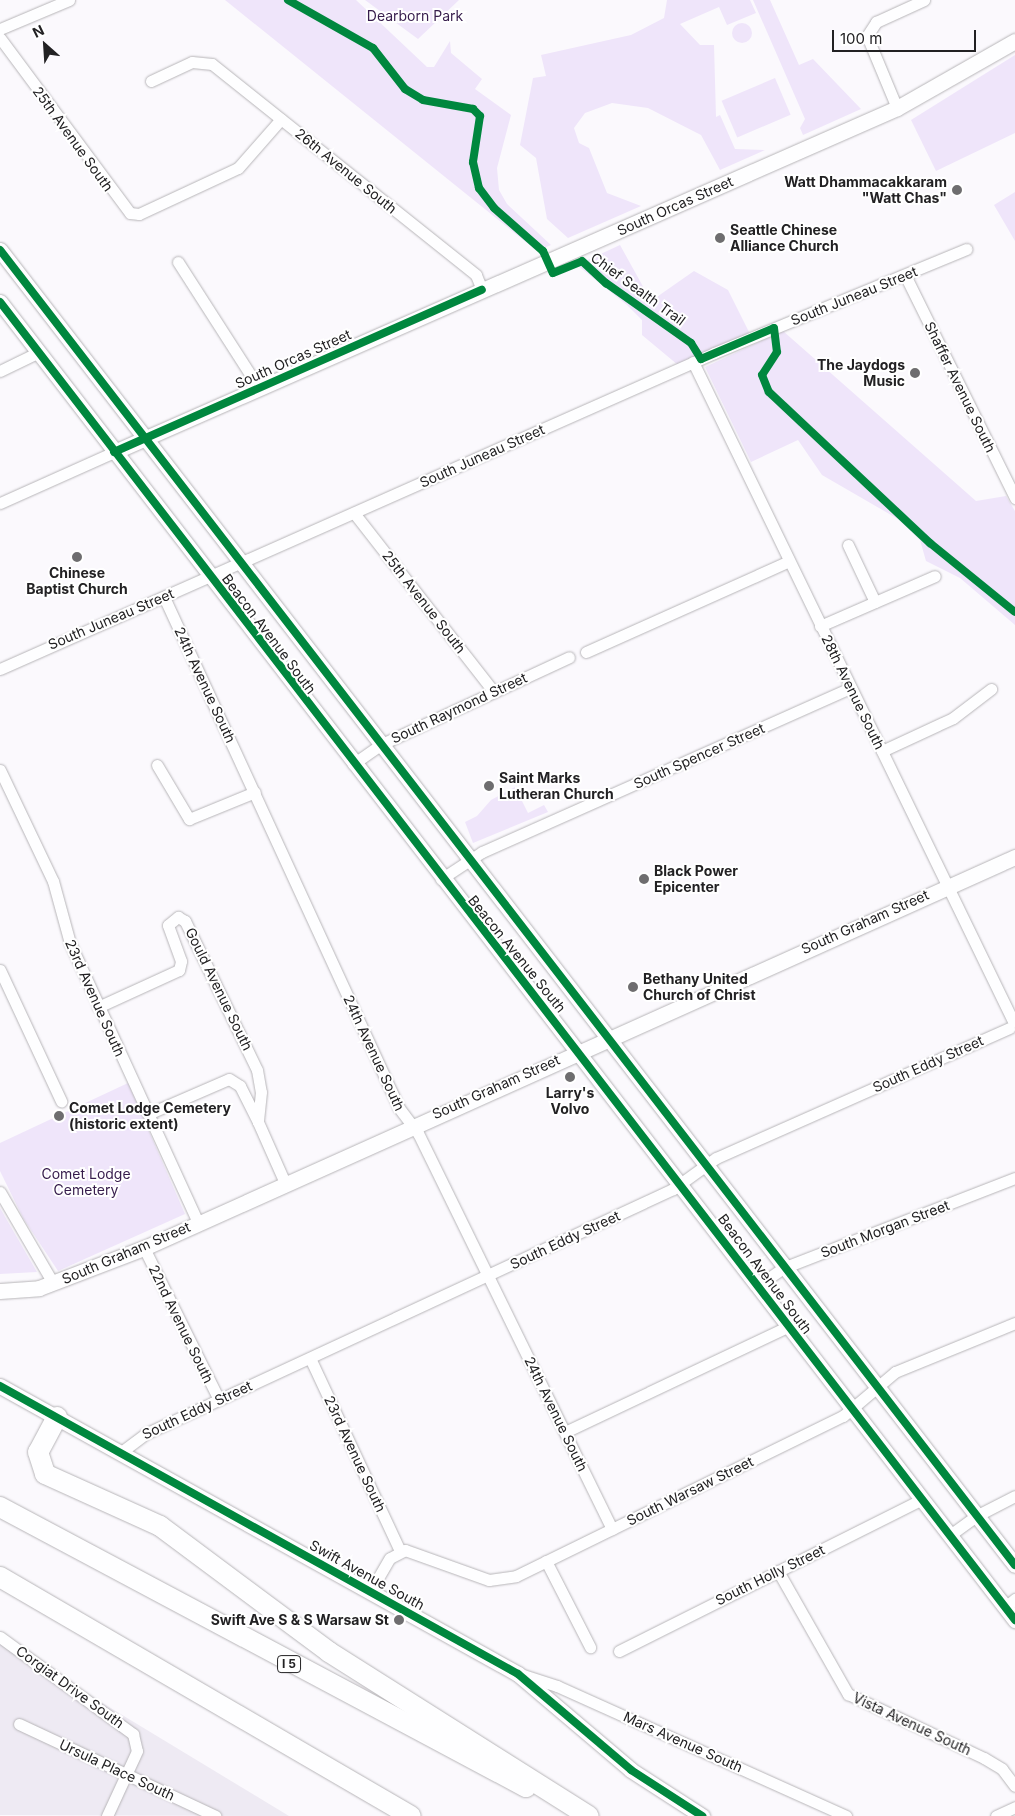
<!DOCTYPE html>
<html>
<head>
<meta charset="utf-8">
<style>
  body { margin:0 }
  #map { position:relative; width:1015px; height:1816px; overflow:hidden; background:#fbf9fd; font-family:Inter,sans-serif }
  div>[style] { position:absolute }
  .built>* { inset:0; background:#eeeaf3 }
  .green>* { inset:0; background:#efe5fa; transform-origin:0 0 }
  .round { border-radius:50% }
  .roads { filter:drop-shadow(0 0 1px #b7b5b8) drop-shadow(0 0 1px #b7b5b8) }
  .street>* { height:11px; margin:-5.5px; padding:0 5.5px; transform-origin:5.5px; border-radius:5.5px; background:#fefeff }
  .secondary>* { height:15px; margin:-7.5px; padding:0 7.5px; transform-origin:7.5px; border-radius:7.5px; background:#fefeff }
  .highway>* { height:20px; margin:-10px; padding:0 10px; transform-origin:10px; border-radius:10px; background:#fefeff }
  .cycleway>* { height:8px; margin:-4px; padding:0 4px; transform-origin:4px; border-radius:4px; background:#00873e }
  .dots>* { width:14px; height:14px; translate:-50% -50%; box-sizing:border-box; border:2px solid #fff; border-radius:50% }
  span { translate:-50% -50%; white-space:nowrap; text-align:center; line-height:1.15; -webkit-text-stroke:4px #fff; paint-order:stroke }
  .shield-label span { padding:1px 4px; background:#fff; border:1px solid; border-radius:4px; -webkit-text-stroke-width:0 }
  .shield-label { font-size:12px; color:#222123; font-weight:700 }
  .park-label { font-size:14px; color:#361c4c }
  .street-label { font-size:14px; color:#222123 }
  .poi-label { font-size:14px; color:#222123; font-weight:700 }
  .right { translate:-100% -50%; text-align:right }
  .left { translate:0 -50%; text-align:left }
  .north { position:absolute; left:20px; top:20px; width:50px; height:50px; -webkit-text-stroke:4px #fff; paint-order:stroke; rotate:334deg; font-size:14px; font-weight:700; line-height:20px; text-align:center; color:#222123 }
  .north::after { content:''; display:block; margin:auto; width:18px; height:22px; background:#222123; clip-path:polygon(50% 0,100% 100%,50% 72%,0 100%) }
  .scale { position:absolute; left:832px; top:30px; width:144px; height:22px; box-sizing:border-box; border:2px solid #222123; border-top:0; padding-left:6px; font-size:15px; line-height:18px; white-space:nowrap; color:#222123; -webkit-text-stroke:4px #fff; paint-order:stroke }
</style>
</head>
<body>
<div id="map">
  <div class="built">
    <div style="clip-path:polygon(0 1641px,289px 1816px,0 1815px)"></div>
  </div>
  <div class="green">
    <div style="clip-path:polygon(225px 0,356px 0,427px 67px,434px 67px,450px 41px,451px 53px,482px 79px,475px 89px,511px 115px,497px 168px,499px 190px,507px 204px,551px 245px,537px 251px)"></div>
    <div style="clip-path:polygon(365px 0,459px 0,418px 39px)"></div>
    <div style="clip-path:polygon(667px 0,750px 0,756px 13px,727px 25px,719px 7px,680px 24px,700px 45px,714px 45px,716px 117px,720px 115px,735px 149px,765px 150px,720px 170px,701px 135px,648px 108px,612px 103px,585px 113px,574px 128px,579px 143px,589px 148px,607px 193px,641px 206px,568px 238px,547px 219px,536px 158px,520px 145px,533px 78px,546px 76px,541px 55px,631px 35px,664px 18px)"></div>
    <div style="clip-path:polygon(753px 0,770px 0,799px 65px,813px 59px,861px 109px,803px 135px,800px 128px,805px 119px)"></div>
    <div class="round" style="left:732px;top:23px;width:20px;height:20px"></div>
    <div style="clip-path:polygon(1015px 55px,1015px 133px,936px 171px,911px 120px)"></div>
    <div style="left:775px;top:78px;width:40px;height:58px;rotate:67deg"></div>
    <div style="clip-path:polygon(1015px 192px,1015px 241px,994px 205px)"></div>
    <div style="clip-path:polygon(620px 245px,651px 301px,694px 271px,728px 290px,750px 334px,678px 365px,642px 335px,642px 320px,627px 305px,577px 265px)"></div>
    <div style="clip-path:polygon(783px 331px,976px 501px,1006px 496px,1015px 511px,1015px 625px,960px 578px,926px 561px,920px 540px,898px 519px,822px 475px,798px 440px,751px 462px,705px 367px)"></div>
    <div style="clip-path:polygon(515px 787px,528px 813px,544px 805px,548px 812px,473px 843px,465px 822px,477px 816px,491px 800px)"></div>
    <div style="clip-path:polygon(128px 1083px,185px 1214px,58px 1271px,23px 1218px,0 1171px,0 1143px)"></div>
    <div style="clip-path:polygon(0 1208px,37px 1272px,0 1274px)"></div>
  </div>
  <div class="roads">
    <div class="street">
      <div style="left:0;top:29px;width:75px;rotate:-22.8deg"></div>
      <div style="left:0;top:38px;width:218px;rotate:53.4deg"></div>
      <div style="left:130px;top:213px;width:9px;rotate:6deg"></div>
      <div style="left:139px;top:214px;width:109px;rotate:-24.9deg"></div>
      <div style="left:238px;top:168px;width:65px;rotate:-48.7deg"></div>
      <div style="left:151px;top:81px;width:45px;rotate:-24.9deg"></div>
      <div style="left:192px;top:62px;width:20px;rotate:6deg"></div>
      <div style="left:212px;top:64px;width:338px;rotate:38.6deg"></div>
      <div style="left:476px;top:275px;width:16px;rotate:68deg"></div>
      <div style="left:897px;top:108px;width:78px;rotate:-112.6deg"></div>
      <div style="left:867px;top:36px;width:17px;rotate:-57deg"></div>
      <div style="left:876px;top:22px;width:53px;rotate:-24.6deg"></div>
      <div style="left:178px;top:262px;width:150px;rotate:57.3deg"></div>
      <div style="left:905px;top:275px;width:249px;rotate:63.7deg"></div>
      <div style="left:693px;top:362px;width:733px;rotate:64.1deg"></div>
      <div style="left:0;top:371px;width:43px;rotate:-26deg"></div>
      <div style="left:0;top:503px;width:125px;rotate:-24.1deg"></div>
      <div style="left:354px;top:513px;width:227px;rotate:52deg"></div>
      <div style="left:848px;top:545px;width:63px;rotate:64.7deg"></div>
      <div style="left:164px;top:597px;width:562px;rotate:65.3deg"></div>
      <div style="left:399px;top:1108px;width:31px;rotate:53deg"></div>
      <div style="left:418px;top:1133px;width:441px;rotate:63.9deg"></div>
      <div style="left:820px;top:626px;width:125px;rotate:-23.5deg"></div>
      <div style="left:586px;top:652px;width:222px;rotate:-24.1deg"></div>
      <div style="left:0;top:669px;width:781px;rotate:-23.87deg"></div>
      <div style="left:714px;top:353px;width:273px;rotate:-22.4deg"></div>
      <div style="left:882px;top:751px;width:78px;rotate:-24.9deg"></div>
      <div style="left:953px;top:718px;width:48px;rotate:-37.3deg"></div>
      <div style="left:353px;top:764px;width:35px;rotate:-35deg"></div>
      <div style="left:382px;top:744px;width:206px;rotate:-24.9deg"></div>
      <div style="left:157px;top:765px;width:63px;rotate:59.3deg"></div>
      <div style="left:189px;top:819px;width:71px;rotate:-22.2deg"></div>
      <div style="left:0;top:770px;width:123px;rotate:64.5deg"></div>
      <div style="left:53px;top:881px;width:64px;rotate:74.7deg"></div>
      <div style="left:70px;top:943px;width:308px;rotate:65.4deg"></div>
      <div style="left:441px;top:879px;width:49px;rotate:-33.4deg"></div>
      <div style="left:482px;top:852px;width:403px;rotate:-24deg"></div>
      <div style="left:0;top:970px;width:145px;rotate:65deg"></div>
      <div style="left:98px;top:1007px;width:89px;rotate:-24.6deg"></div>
      <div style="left:179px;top:970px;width:9px;rotate:-77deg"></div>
      <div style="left:181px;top:961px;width:38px;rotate:-110deg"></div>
      <div style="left:168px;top:925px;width:13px;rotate:-39deg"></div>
      <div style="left:178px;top:917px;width:8px;rotate:30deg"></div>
      <div style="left:185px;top:921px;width:165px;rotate:64.2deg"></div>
      <div style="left:257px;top:1070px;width:22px;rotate:80deg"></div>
      <div style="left:261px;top:1092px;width:30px;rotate:96deg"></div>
      <div style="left:258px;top:1122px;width:67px;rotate:66.1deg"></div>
      <div style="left:148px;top:1114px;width:88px;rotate:-23.4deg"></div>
      <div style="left:229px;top:1079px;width:13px;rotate:32deg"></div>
      <div style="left:240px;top:1086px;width:40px;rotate:63.4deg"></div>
      <div style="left:0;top:1192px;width:105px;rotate:59.8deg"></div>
      <div style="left:144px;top:1248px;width:169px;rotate:63.7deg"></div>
      <div style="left:759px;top:1285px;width:29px;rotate:-35deg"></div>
      <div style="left:783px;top:1268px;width:249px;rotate:-21.2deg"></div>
      <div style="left:310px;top:1358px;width:213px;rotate:65deg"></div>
      <div style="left:565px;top:1432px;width:248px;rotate:-25.3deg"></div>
      <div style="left:120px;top:1453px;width:31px;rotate:-37deg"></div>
      <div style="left:145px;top:1434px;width:582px;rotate:-24.89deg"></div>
      <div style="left:673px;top:1189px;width:53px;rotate:-35.8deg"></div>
      <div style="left:716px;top:1158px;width:321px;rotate:-23.9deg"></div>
      <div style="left:950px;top:1535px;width:32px;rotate:-36deg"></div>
      <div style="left:976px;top:1516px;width:44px;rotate:-27.1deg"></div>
      <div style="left:546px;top:1561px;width:97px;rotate:62.9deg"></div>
      <div style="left:778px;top:1571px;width:142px;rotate:60.4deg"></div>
      <div style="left:848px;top:1694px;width:150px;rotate:25.2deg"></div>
      <div style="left:984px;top:1758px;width:21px;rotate:31deg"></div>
      <div style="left:1002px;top:1769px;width:21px;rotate:53deg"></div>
      <div style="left:370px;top:1592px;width:39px;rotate:-60deg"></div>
      <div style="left:390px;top:1558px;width:17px;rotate:-28deg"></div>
      <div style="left:405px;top:1550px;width:89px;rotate:19.7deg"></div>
      <div style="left:489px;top:1580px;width:27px;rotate:-8deg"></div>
      <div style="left:516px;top:1576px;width:364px;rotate:-26.1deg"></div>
      <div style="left:843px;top:1416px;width:68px;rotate:-40.2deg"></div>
      <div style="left:895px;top:1372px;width:130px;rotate:-22.2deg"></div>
      <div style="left:1005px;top:1607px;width:13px;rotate:-39deg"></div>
      <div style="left:0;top:1637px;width:165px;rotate:36.1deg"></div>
      <div style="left:133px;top:1734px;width:17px;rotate:77deg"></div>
      <div style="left:137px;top:1751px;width:72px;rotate:114.8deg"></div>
      <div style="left:619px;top:1651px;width:338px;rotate:-26.6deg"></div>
      <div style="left:520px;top:1674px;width:39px;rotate:18deg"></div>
      <div style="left:557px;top:1686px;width:317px;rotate:24.2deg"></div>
      <div style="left:19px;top:1724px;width:217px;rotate:25.1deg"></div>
      <div style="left:996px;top:1816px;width:21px;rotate:-25deg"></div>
    </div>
    <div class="secondary">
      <div style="left:0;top:250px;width:1661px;rotate:52.34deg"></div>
      <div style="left:0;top:302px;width:1664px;rotate:52.4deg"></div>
      <div style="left:114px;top:452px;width:855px;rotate:-23.72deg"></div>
      <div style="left:897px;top:108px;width:136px;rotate:-29.6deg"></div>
      <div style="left:0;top:1291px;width:39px;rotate:-4deg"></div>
      <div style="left:39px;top:1288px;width:112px;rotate:-20.9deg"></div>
      <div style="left:144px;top:1248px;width:955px;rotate:-24.18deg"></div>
      <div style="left:0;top:1386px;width:593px;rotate:29.07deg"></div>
      <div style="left:518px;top:1674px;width:148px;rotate:40.3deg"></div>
      <div style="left:631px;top:1770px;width:85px;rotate:32.9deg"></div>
    </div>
    <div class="highway">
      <div style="left:57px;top:1417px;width:40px;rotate:118deg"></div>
      <div style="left:38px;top:1452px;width:23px;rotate:72deg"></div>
      <div style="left:45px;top:1474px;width:126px;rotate:24.3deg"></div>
      <div style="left:160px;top:1526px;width:211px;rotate:36.7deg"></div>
      <div style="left:329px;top:1652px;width:307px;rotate:32.3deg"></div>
      <div style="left:0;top:1507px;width:596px;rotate:28.03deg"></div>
      <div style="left:0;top:1577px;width:475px;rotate:30.2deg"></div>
    </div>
  </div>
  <div class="cycleway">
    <div style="left:288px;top:0;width:98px;rotate:29.5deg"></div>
    <div style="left:373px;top:48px;width:52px;rotate:52deg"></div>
    <div style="left:405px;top:89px;width:21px;rotate:31deg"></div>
    <div style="left:423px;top:100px;width:51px;rotate:10.2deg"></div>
    <div style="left:473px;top:109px;width:10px;rotate:45deg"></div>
    <div style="left:480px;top:116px;width:47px;rotate:98.7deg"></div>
    <div style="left:473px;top:162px;width:27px;rotate:77deg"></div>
    <div style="left:479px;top:188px;width:25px;rotate:53deg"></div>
    <div style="left:494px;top:208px;width:65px;rotate:41.3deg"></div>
    <div style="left:543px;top:251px;width:24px;rotate:66deg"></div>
    <div style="left:553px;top:273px;width:31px;rotate:-22deg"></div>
    <div style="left:582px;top:261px;width:33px;rotate:43deg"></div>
    <div style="left:606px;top:283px;width:104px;rotate:35.2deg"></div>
    <div style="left:691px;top:343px;width:19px;rotate:58deg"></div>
    <div style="left:701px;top:359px;width:79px;rotate:-23deg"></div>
    <div style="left:774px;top:328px;width:24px;rotate:83deg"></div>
    <div style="left:777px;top:352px;width:27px;rotate:123deg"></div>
    <div style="left:762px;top:375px;width:18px;rotate:68deg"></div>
    <div style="left:769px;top:392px;width:221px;rotate:43.2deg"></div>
    <div style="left:930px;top:543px;width:109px;rotate:39.1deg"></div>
    <div style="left:0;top:250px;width:1661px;rotate:52.34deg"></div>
    <div style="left:0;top:302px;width:1664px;rotate:52.4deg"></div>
    <div style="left:114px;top:452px;width:402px;rotate:-23.8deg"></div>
    <div style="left:0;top:1386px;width:593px;rotate:29.07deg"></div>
    <div style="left:518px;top:1674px;width:148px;rotate:40.3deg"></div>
    <div style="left:631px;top:1770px;width:85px;rotate:32.9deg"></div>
  </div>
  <div class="dots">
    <div style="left:957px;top:190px;background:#6e6d6f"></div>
    <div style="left:720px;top:238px;background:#6e6d6f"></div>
    <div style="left:915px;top:373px;background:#6e6d6f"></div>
    <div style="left:77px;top:557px;background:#6e6d6f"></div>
    <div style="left:489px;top:786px;background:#6e6d6f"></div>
    <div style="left:644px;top:879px;background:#6e6d6f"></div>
    <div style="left:633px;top:987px;background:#6e6d6f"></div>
    <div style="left:570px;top:1077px;background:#6e6d6f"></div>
    <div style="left:59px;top:1116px;background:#6e6d6f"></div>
    <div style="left:399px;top:1620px;background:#6e6d6f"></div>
  </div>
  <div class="shield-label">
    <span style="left:289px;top:1664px">I 5</span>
  </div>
  <div class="park-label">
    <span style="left:415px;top:16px">Dearborn Park</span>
    <span style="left:86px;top:1182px">Comet Lodge<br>Cemetery</span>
  </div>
  <div class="street-label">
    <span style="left:73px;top:139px;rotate:54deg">25th Avenue South</span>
    <span style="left:346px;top:171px;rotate:39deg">26th Avenue South</span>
    <span style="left:675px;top:206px;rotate:-24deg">South Orcas Street</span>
    <span style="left:638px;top:289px;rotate:36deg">Chief Sealth Trail</span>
    <span style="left:854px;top:296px;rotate:-22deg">South Juneau Street</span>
    <span style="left:293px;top:359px;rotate:-24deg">South Orcas Street</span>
    <span style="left:960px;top:387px;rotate:64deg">Shaffer Avenue South</span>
    <span style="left:482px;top:456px;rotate:-24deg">South Juneau Street</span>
    <span style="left:424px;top:602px;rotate:52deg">25th Avenue South</span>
    <span style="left:111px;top:619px;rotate:-23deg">South Juneau Street</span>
    <span style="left:269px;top:634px;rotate:53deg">Beacon Avenue South</span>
    <span style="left:205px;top:685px;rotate:65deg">24th Avenue South</span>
    <span style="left:853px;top:692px;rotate:64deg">28th Avenue South</span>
    <span style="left:459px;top:708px;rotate:-25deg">South Raymond Street</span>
    <span style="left:699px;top:756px;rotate:-24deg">South Spencer Street</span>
    <span style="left:865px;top:922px;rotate:-24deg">South Graham Street</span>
    <span style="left:517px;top:954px;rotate:51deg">Beacon Avenue South</span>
    <span style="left:219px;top:989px;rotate:64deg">Gould Avenue South</span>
    <span style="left:95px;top:998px;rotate:66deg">23rd Avenue South</span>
    <span style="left:374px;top:1053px;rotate:65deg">24th Avenue South</span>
    <span style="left:928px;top:1064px;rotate:-24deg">South Eddy Street</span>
    <span style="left:496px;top:1087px;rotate:-24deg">South Graham Street</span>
    <span style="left:885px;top:1229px;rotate:-21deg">South Morgan Street</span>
    <span style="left:565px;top:1240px;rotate:-25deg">South Eddy Street</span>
    <span style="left:126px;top:1253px;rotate:-23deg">South Graham Street</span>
    <span style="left:765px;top:1274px;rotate:53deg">Beacon Avenue South</span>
    <span style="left:181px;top:1324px;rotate:64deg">22nd Avenue South</span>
    <span style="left:197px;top:1410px;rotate:-25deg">South Eddy Street</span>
    <span style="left:556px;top:1414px;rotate:64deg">24th Avenue South</span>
    <span style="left:355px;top:1454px;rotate:65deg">23rd Avenue South</span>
    <span style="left:690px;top:1491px;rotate:-26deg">South Warsaw Street</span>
    <span style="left:367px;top:1575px;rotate:29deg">Swift Avenue South</span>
    <span style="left:770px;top:1575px;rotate:-26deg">South Holly Street</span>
    <span style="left:70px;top:1687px;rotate:36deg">Corgiat Drive South</span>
    <span style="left:912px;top:1724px;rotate:25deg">Vista Avenue South</span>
    <span style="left:683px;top:1742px;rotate:24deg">Mars Avenue South</span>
    <span style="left:117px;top:1770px;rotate:25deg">Ursula Place South</span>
  </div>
  <div class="poi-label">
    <span class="right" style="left:947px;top:190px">Watt Dhammacakkaram<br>"Watt Chas"</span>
    <span class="left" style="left:730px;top:238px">Seattle Chinese<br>Alliance Church</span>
    <span class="right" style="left:905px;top:373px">The Jaydogs<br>Music</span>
    <span style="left:77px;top:581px">Chinese<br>Baptist Church</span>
    <span class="left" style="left:499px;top:786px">Saint Marks<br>Lutheran Church</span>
    <span class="left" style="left:654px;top:879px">Black Power<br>Epicenter</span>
    <span class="left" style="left:643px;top:987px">Bethany United<br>Church of Christ</span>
    <span style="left:570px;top:1101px">Larry's<br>Volvo</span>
    <span class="left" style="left:69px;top:1116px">Comet Lodge Cemetery<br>(historic extent)</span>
    <span class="right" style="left:389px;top:1620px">Swift Ave S &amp; S Warsaw St</span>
  </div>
  <div class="north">N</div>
  <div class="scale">100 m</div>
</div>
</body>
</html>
